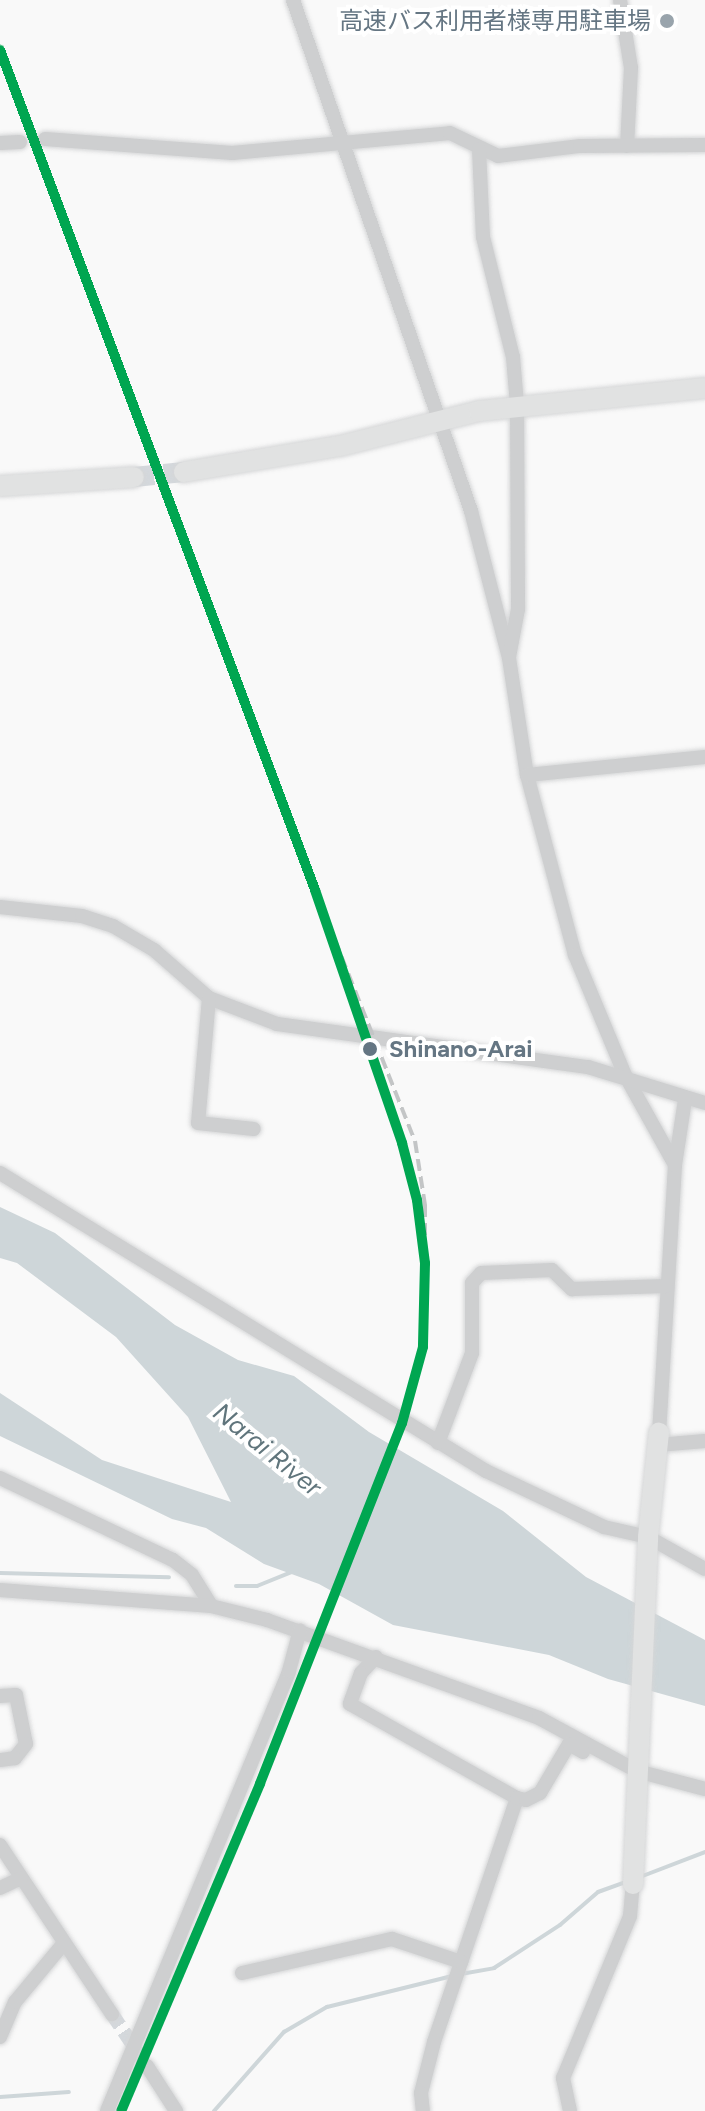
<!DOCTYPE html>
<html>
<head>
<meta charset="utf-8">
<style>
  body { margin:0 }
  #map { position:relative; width:705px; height:2111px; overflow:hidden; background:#f9f9f9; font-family:Figtree,"Noto Sans JP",sans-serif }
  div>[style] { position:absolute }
  .water>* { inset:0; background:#ced6d9 }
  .stream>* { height:4px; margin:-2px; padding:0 2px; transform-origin:2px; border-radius:2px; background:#ced6d9 }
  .street-tunnel>* { height:14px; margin-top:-7px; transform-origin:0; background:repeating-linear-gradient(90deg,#d4d8dc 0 14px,transparent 0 21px) }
  .secondary-tunnel>* { height:20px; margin-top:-10px; transform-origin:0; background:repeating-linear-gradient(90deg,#d4d8dc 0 20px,transparent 0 30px) }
  .roads { filter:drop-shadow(0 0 2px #d5d6d7) drop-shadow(0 0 2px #d5d6d7) }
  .street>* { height:14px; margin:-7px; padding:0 7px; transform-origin:7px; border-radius:7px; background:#cecfd0 }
  .secondary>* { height:20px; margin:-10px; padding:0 10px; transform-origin:10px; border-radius:10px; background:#e1e2e2 }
  .rail>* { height:4px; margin-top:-2px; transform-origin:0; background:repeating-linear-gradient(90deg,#c3c5c6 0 12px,transparent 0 18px) }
  .rail-1>* { height:10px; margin:-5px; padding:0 5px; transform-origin:5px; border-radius:5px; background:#00a651 }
  .dots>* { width:22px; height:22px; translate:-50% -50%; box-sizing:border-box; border:4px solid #fff; border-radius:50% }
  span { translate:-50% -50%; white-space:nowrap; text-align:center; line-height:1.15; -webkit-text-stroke:8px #fff; paint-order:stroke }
  .poi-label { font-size:24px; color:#657683 }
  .right { translate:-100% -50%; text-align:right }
  .stop-label { font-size:24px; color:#657683; font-weight:700 }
  .left { translate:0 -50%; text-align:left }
  .water-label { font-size:26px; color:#60757c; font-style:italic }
</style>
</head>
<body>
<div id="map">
  <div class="water">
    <div style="clip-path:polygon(0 1207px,55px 1233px,175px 1325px,238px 1360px,294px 1376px,369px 1432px,503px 1511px,586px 1577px,705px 1640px,705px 1706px,608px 1679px,549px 1655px,393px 1625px,319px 1584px,264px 1564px,206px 1528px,172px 1519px,0 1436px,0 1393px,102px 1460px,231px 1502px,188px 1417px,116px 1337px,17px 1263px,0 1258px)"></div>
  </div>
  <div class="stream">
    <div style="left:0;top:1573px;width:169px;rotate:1.4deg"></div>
    <div style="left:236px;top:1586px;width:21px"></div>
    <div style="left:257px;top:1586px;width:37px;rotate:-22deg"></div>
    <div style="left:640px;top:1877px;width:70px;rotate:-21deg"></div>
    <div style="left:461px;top:1974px;width:34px;rotate:-10deg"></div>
    <div style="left:494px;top:1968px;width:79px;rotate:-33.1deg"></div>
    <div style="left:560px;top:1925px;width:50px;rotate:-41deg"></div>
    <div style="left:598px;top:1892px;width:32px;rotate:-20deg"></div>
    <div style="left:0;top:2097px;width:69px;rotate:-4.1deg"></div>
    <div style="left:214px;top:2111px;width:106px;rotate:-48.5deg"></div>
    <div style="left:284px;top:2032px;width:50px;rotate:-30.2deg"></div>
    <div style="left:327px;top:2007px;width:129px;rotate:-13.9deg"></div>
  </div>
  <div class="street-tunnel">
    <div style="left:112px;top:2014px;width:63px;rotate:56.1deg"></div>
  </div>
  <div class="secondary-tunnel">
    <div style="left:134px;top:477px;width:50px;rotate:-5.7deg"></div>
  </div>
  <div class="roads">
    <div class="street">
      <div style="left:293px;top:0;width:541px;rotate:70.79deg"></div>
      <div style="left:471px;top:511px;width:152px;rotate:75.5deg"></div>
      <div style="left:509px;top:658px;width:118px;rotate:81.3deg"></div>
      <div style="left:527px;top:775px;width:186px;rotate:75.1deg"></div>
      <div style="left:575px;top:955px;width:130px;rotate:67.4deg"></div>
      <div style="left:625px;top:1075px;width:103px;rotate:60.9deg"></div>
      <div style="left:675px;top:1165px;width:268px;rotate:93.4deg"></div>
      <div style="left:620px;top:0;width:69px;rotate:80.8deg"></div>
      <div style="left:631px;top:68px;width:78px;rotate:92.9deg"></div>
      <div style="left:45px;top:139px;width:188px;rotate:4.3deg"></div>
      <div style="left:232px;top:153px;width:219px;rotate:-5.2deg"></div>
      <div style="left:450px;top:133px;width:53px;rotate:25.6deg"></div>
      <div style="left:498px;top:156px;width:83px;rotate:-7deg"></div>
      <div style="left:580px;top:146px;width:125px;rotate:-0.5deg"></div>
      <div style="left:0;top:143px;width:20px;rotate:-3deg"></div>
      <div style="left:479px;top:149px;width:88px;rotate:87.4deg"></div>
      <div style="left:483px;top:237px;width:124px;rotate:76deg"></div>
      <div style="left:513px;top:357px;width:48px;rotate:85.2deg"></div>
      <div style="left:517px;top:405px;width:204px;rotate:89.7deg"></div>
      <div style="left:518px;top:609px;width:49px;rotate:100.6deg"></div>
      <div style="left:527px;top:775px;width:179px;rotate:-5.8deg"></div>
      <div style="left:0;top:907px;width:82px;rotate:6.3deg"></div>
      <div style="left:82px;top:916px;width:33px;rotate:18deg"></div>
      <div style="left:113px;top:926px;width:48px;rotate:30.3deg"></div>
      <div style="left:154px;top:950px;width:73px;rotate:41.1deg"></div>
      <div style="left:209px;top:998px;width:73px;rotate:20.9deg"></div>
      <div style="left:277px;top:1024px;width:314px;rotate:7.9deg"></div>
      <div style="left:588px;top:1067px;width:122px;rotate:17.1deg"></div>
      <div style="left:209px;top:998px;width:125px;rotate:95deg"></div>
      <div style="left:198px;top:1123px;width:56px;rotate:6.1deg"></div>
      <div style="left:675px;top:1165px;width:66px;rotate:-81.3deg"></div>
      <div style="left:0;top:1173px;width:570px;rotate:31.52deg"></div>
      <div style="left:486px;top:1471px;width:131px;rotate:25.4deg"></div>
      <div style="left:604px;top:1527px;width:45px;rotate:12.8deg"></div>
      <div style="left:648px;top:1537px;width:65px;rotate:29.3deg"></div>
      <div style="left:438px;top:1443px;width:96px;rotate:-69.3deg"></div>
      <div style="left:472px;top:1353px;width:70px;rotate:-90deg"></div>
      <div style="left:472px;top:1283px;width:13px;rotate:-48deg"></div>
      <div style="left:481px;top:1273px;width:71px;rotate:-2.4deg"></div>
      <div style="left:552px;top:1270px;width:28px;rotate:44deg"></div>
      <div style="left:572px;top:1289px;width:94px;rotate:-1.8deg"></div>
      <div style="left:658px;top:1445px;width:47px;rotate:-4.9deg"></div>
      <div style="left:0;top:1478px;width:191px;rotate:25.4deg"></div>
      <div style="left:173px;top:1560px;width:24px;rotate:38deg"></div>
      <div style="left:192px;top:1575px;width:36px;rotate:58deg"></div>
      <div style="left:0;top:1590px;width:212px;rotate:4.3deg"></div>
      <div style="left:211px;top:1606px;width:58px;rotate:14deg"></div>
      <div style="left:267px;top:1620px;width:289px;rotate:19.8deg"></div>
      <div style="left:539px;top:1718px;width:111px;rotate:28.4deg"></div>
      <div style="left:637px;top:1771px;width:70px;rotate:14.8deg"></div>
      <div style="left:376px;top:1657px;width:22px;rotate:133deg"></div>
      <div style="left:361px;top:1673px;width:33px;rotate:110deg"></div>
      <div style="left:350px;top:1704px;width:192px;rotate:29.4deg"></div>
      <div style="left:517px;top:1798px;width:258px;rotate:108.8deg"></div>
      <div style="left:434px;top:2042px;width:53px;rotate:104.3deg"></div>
      <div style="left:421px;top:2093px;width:18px;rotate:84deg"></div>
      <div style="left:0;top:1696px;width:16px;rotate:-4deg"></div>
      <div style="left:16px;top:1695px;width:50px;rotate:78.5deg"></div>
      <div style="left:26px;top:1744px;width:18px;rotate:128deg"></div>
      <div style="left:15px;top:1758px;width:15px;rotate:172deg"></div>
      <div style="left:517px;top:1798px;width:9px;rotate:13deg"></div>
      <div style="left:526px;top:1800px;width:16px;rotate:-27deg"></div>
      <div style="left:540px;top:1793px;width:57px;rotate:-59.4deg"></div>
      <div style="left:569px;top:1744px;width:16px;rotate:30deg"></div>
      <div style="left:0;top:1845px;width:203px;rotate:56.5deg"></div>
      <div style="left:0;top:1888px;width:23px;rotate:-25deg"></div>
      <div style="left:242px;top:1973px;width:154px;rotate:-12.8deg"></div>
      <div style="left:392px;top:1939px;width:73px;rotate:18.4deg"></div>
      <div style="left:0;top:2037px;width:38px;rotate:-67deg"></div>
      <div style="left:15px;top:2002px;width:77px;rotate:-50.3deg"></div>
      <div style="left:147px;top:2066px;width:54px;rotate:57.2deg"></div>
      <div style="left:107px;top:2111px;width:476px;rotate:-67.5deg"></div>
      <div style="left:289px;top:1671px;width:42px;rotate:-75deg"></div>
      <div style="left:570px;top:2111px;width:34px;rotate:-102deg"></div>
      <div style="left:563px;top:2078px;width:175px;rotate:-67.5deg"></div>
      <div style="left:630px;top:1916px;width:32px;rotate:-85deg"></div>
    </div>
    <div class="secondary">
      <div style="left:184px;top:472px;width:158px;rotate:-9.5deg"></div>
      <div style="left:340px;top:446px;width:143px;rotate:-14.1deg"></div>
      <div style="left:479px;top:411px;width:227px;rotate:-5.8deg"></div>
      <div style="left:0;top:486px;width:134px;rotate:-3.8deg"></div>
      <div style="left:633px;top:1884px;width:347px;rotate:-87.5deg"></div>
      <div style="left:648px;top:1537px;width:105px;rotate:-84deg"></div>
    </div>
  </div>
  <div class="rail">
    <div style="left:315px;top:890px;width:270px;rotate:68.3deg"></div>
    <div style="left:415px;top:1141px;width:65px;rotate:81.1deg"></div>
    <div style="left:425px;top:1205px;width:58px;rotate:90deg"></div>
  </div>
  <div class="rail-1">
    <div style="left:0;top:50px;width:897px;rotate:69.44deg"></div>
    <div style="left:315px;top:890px;width:268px;rotate:71deg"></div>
    <div style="left:402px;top:1143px;width:59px;rotate:75.3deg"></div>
    <div style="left:417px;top:1200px;width:64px;rotate:82.8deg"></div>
    <div style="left:425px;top:1263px;width:84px;rotate:91.4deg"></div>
    <div style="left:423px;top:1347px;width:79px;rotate:105.4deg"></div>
    <div style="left:402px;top:1423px;width:388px;rotate:111.5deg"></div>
    <div style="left:260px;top:1784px;width:355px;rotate:113deg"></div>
  </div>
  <div class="dots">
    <div style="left:667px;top:21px;background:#99a4ac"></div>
    <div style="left:370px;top:1049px;background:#657683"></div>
  </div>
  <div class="poi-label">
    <span class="right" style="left:651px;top:21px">高速バス利用者様専用駐車場</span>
  </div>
  <div class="stop-label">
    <span class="left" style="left:389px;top:1049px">Shinano-Arai</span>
  </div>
  <div class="water-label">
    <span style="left:267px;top:1450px;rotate:39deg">Narai River</span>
  </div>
</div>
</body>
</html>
